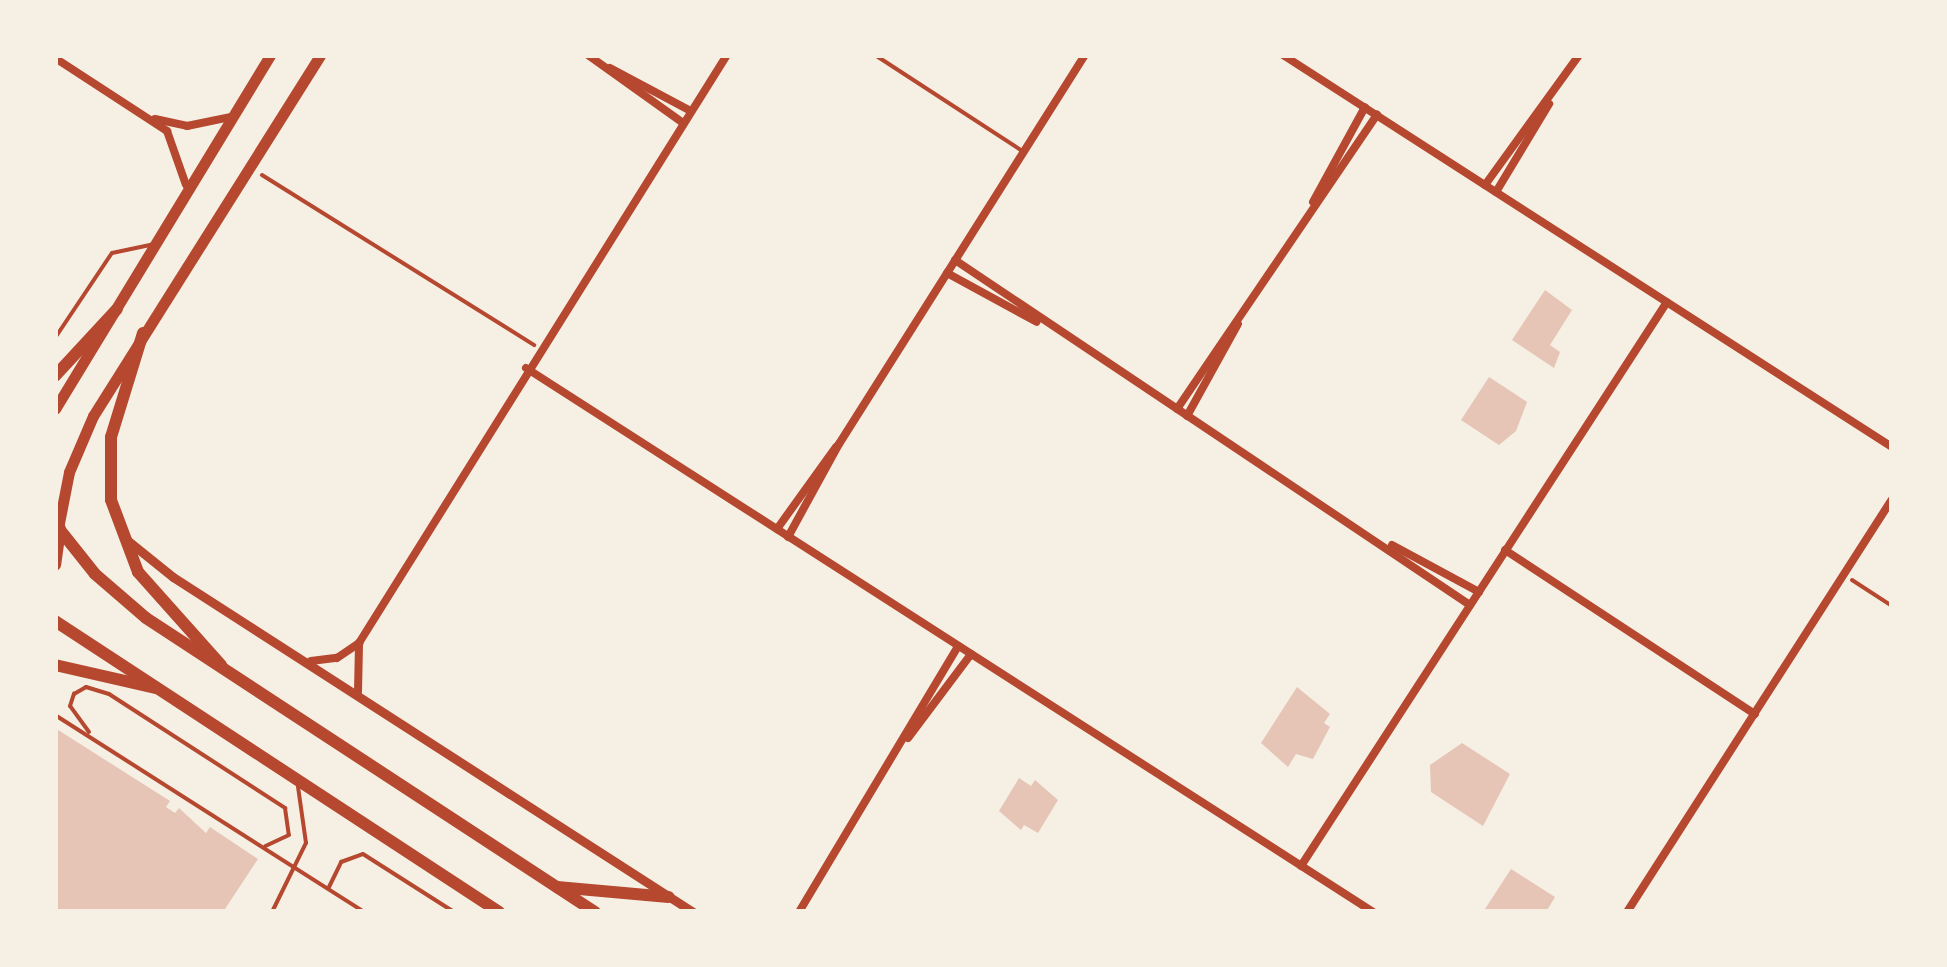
<!DOCTYPE html>
<html>
<head>
<meta charset="utf-8">
<style>
  body { margin:0 }
  #map { position:relative; width:1947px; height:967px; overflow:hidden; background:#f6efe4; font-family:Mulish,sans-serif }
  div>[style] { position:absolute }
  .building>* { inset:0; background:#e6c5b7 }
  .path>* { height:4px; margin:-2px; padding:0 2px; transform-origin:2px; border-radius:2px; background:#b5482f }
  .service>* { height:4px; margin:-2px; padding:0 2px; transform-origin:2px; border-radius:2px; background:#b5482f }
  .minor>* { height:8px; margin:-4px; padding:0 4px; transform-origin:4px; border-radius:4px; background:#b5482f }
  .tertiary>* { height:9px; margin:-4.5px; padding:0 4.5px; transform-origin:4.5px; border-radius:4.5px; background:#b5482f }
  .primary>* { height:11px; margin:-5.5px; padding:0 5.5px; transform-origin:5.5px; border-radius:5.5px; background:#b5482f }
  .trunk>* { height:12px; margin:-6px; padding:0 6px; transform-origin:6px; border-radius:6px; background:#b5482f }
  span { translate:-50% -50%; white-space:nowrap; text-align:center; line-height:1.15; -webkit-text-stroke:8px #f6efe4; paint-order:stroke }
  .frame { position:absolute; inset:0; border:58px solid #f6efe4; pointer-events:none }
</style>
</head>
<body>
<div id="map">
  <div class="building">
    <div style="clip-path:polygon(1545px 290px,1572px 310px,1550px 345px,1560px 352px,1554px 368px,1512px 340px)"></div>
    <div style="clip-path:polygon(1489px 377px,1527px 402px,1516px 431px,1499px 445px,1461px 420px)"></div>
    <div style="clip-path:polygon(1297px 687px,1330px 714px,1324px 723px,1330px 727px,1313px 759px,1296px 754px,1288px 767px,1261px 743px)"></div>
    <div style="clip-path:polygon(55px 728px,170px 801px,166px 807px,175px 813px,179px 808px,206px 833px,210px 827px,258px 859px,223px 912px,55px 912px)"></div>
    <div style="clip-path:polygon(1462px 743px,1510px 774px,1483px 826px,1431px 792px,1430px 765px)"></div>
    <div style="clip-path:polygon(1019px 778px,1031px 786px,1035px 780px,1058px 800px,1038px 833px,1024px 825px,1021px 830px,999px 811px)"></div>
    <div style="clip-path:polygon(1511px 869px,1555px 897px,1546px 912px,1483px 912px)"></div>
  </div>
  <div class="path">
    <div style="left:262px;top:175px;width:321px;rotate:32deg"></div>
    <div style="left:1852px;top:580px;width:48px;rotate:33deg"></div>
  </div>
  <div class="service">
    <div style="left:875px;top:55px;width:178px;rotate:33.1deg"></div>
    <div style="left:55px;top:338px;width:102px;rotate:-56.2deg"></div>
    <div style="left:112px;top:253px;width:40px;rotate:-12deg"></div>
    <div style="left:55px;top:715px;width:366px;rotate:32.5deg"></div>
    <div style="left:89px;top:732px;width:32px;rotate:-126deg"></div>
    <div style="left:70px;top:706px;width:13px;rotate:-72deg"></div>
    <div style="left:74px;top:694px;width:14px;rotate:-30deg"></div>
    <div style="left:86px;top:687px;width:24px;rotate:17deg"></div>
    <div style="left:109px;top:694px;width:210px;rotate:32.9deg"></div>
    <div style="left:285px;top:808px;width:27px;rotate:82deg"></div>
    <div style="left:289px;top:835px;width:26px;rotate:155deg"></div>
    <div style="left:329px;top:887px;width:28px;rotate:-64deg"></div>
    <div style="left:341px;top:862px;width:23px;rotate:-20deg"></div>
    <div style="left:363px;top:854px;width:108px;rotate:32.5deg"></div>
    <div style="left:272px;top:912px;width:77px;rotate:-63.8deg"></div>
    <div style="left:306px;top:843px;width:57px;rotate:-98.1deg"></div>
  </div>
  <div class="minor">
    <div style="left:588px;top:55px;width:117px;rotate:35.6deg"></div>
    <div style="left:1283px;top:55px;width:724px;rotate:32.77deg"></div>
    <div style="left:55px;top:58px;width:134px;rotate:33.1deg"></div>
    <div style="left:167px;top:131px;width:57px;rotate:70.6deg"></div>
    <div style="left:610px;top:68px;width:92px;rotate:28deg"></div>
    <div style="left:155px;top:119px;width:33px;rotate:12deg"></div>
    <div style="left:187px;top:126px;width:45px;rotate:-11.6deg"></div>
    <div style="left:1485px;top:185px;width:160px;rotate:-54.1deg"></div>
    <div style="left:1496px;top:192px;width:103px;rotate:-58.9deg"></div>
    <div style="left:1313px;top:202px;width:108px;rotate:-61.3deg"></div>
    <div style="left:955px;top:260px;width:620px;rotate:33.82deg"></div>
    <div style="left:947px;top:273px;width:102px;rotate:28.6deg"></div>
    <div style="left:526px;top:368px;width:1007px;rotate:32.71deg"></div>
    <div style="left:1177px;top:409px;width:356px;rotate:-55.8deg"></div>
    <div style="left:1187px;top:416px;width:105px;rotate:-61deg"></div>
    <div style="left:777px;top:529px;width:101px;rotate:-54.3deg"></div>
    <div style="left:788px;top:537px;width:106px;rotate:-61.3deg"></div>
    <div style="left:839px;top:444px;width:460px;rotate:-57.7deg"></div>
    <div style="left:1392px;top:545px;width:99px;rotate:28.4deg"></div>
    <div style="left:1505px;top:550px;width:299px;rotate:33.3deg"></div>
    <div style="left:311px;top:661px;width:26px;rotate:-7deg"></div>
    <div style="left:337px;top:658px;width:27px;rotate:-34deg"></div>
    <div style="left:358px;top:692px;width:49px;rotate:-88.8deg"></div>
    <div style="left:359px;top:643px;width:694px;rotate:-57.96deg"></div>
    <div style="left:908px;top:738px;width:105px;rotate:-53.1deg"></div>
    <div style="left:1301px;top:866px;width:672px;rotate:-57.02deg"></div>
    <div style="left:799px;top:912px;width:310px;rotate:-59.1deg"></div>
    <div style="left:1627px;top:912px;width:490px;rotate:-57.3deg"></div>
  </div>
  <div class="tertiary">
    <div style="left:127px;top:540px;width:59px;rotate:38.8deg"></div>
    <div style="left:173px;top:577px;width:619px;rotate:32.79deg"></div>
  </div>
  <div class="primary">
    <div style="left:55px;top:409px;width:414px;rotate:-58.7deg"></div>
    <div style="left:59px;top:523px;width:52px;rotate:-78.9deg"></div>
    <div style="left:69px;top:472px;width:61px;rotate:-66.8deg"></div>
    <div style="left:93px;top:416px;width:426px;rotate:-57.8deg"></div>
  </div>
  <div class="trunk">
    <div style="left:143px;top:333px;width:109px;rotate:107.1deg"></div>
    <div style="left:111px;top:437px;width:63px;rotate:90deg"></div>
    <div style="left:111px;top:500px;width:77px;rotate:69.4deg"></div>
    <div style="left:138px;top:572px;width:125px;rotate:48.3deg"></div>
    <div style="left:55px;top:376px;width:91px;rotate:-47.2deg"></div>
    <div style="left:55px;top:511px;width:20px;rotate:75deg"></div>
    <div style="left:60px;top:530px;width:35px;rotate:98deg"></div>
    <div style="left:60px;top:530px;width:56px;rotate:51.5deg"></div>
    <div style="left:95px;top:574px;width:67px;rotate:40.8deg"></div>
    <div style="left:146px;top:618px;width:537px;rotate:33.22deg"></div>
    <div style="left:55px;top:621px;width:531px;rotate:33.24deg"></div>
    <div style="left:55px;top:665px;width:104px;rotate:12.8deg"></div>
    <div style="left:557px;top:887px;width:112px;rotate:5.1deg"></div>
  </div>
  <div class="frame"></div>
</div>
</body>
</html>
